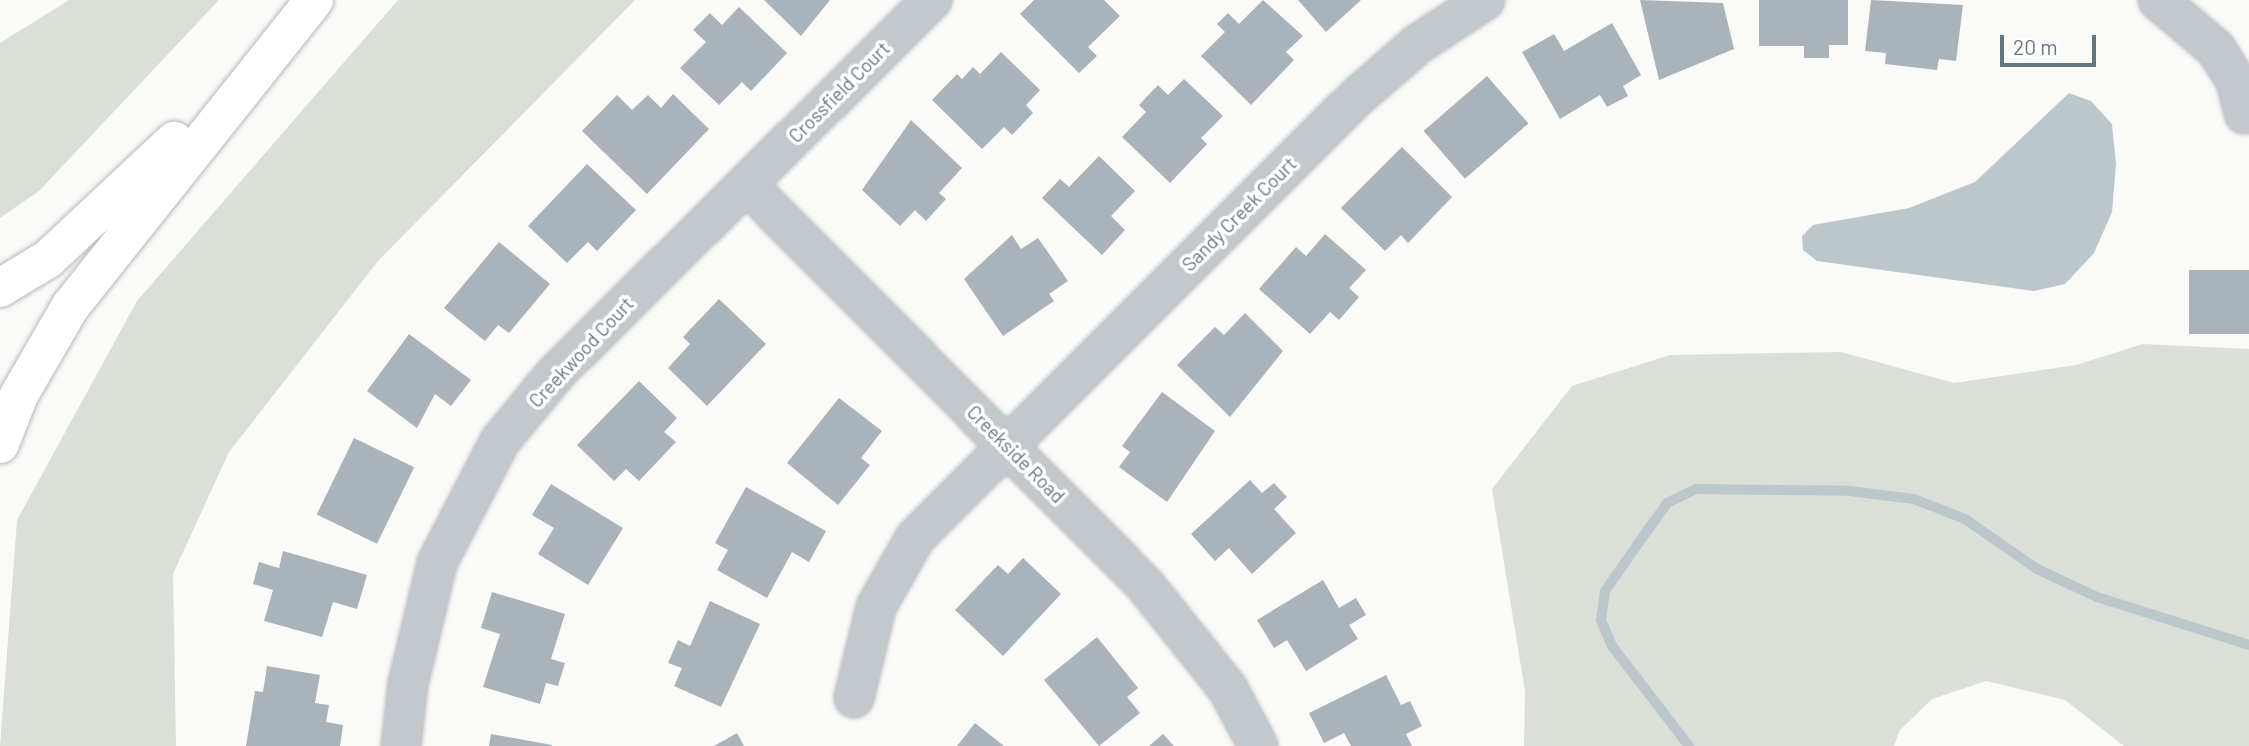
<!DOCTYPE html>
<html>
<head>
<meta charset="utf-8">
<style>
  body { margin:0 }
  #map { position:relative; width:2249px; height:746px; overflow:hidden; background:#fafaf8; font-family:Barlow,sans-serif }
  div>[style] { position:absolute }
  .green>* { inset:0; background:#dadfd7 }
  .water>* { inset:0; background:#bbc7cb }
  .stream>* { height:10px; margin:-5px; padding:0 5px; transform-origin:5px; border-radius:5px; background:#bbc7cb }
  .building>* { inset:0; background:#aab3b9; transform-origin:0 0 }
  .roads { filter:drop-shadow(0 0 2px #b4b9bd) drop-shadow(0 0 2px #b4b9bd) }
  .minor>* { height:38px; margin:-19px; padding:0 19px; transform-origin:19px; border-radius:19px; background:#c3c8cc }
  .motorway>* { height:38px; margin:-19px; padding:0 19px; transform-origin:19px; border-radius:19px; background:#fff }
  span { translate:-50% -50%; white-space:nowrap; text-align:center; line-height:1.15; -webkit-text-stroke:7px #fff; paint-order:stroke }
  .street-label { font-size:19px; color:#657683 }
  .scale { position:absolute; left:2000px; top:35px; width:96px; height:32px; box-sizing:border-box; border:4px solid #657683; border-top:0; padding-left:9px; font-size:21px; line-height:24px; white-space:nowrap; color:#657683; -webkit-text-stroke:5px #fff; paint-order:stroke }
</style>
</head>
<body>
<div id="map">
  <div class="green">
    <div style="clip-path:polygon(69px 0,219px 0,39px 191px,0 218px,0 43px)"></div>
    <div style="clip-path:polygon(398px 0,635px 0,378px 261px,229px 452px,173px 574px,176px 746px,0 746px,17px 520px,137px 301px)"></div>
    <div style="clip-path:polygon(2143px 344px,2249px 349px,2249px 746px,2124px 746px,2065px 700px,1986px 681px,1932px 699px,1900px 730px,1894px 746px,1524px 746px,1525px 691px,1492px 489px,1572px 386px,1670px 355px,1841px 352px,1954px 383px,2076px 365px)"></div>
  </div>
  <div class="water">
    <div style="clip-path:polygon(2069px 93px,2091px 101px,2112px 124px,2116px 164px,2112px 212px,2094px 253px,2065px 284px,2034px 291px,1817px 261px,1803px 250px,1802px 236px,1813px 225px,1909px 208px,1975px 182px)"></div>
  </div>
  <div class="stream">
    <div style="left:1689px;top:746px;width:126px;rotate:-127.6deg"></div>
    <div style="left:1612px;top:646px;width:28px;rotate:-113deg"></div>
    <div style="left:1601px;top:620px;width:29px;rotate:-82deg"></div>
    <div style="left:1605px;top:591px;width:73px;rotate:-55deg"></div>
    <div style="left:1647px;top:531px;width:34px;rotate:-54deg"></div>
    <div style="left:1667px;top:503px;width:32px;rotate:-26deg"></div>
    <div style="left:1696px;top:489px;width:153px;rotate:0.7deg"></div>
    <div style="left:1849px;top:491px;width:65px;rotate:7deg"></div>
    <div style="left:1914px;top:499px;width:55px;rotate:21.4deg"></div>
    <div style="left:1965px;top:519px;width:88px;rotate:34.8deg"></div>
    <div style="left:2037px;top:569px;width:66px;rotate:25deg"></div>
    <div style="left:2097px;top:597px;width:159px;rotate:17.5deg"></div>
  </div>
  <div class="building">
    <div style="clip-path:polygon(764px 0,830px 0,801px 36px)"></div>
    <div style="clip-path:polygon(1034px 0,1104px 0,1120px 16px,1088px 47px,1097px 56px,1079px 73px,1020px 14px)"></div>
    <div style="clip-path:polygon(1263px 0,1303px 36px,1286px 52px,1294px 60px,1251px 105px,1201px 56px,1225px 32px,1217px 24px,1228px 13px,1239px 24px)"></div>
    <div style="clip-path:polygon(1298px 0,1361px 0,1326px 32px)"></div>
    <div style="clip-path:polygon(1640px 0,1723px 3px,1734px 49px,1659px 80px)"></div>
    <div style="clip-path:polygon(1759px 0,1848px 0,1848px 45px,1829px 45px,1829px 58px,1804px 58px,1804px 46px,1759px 46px)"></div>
    <div style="clip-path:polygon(1871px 0,1963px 5px,1956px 61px,1939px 59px,1937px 70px,1885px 64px,1886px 53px,1865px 51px)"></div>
    <div style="clip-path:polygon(739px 7px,787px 53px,751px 91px,742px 82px,719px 105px,680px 68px,706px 42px,693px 30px,710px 13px,722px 25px)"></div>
    <div style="clip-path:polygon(1612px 23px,1641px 75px,1623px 86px,1628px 96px,1607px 107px,1600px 95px,1560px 119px,1522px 52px,1554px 34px,1564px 51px)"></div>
    <div style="clip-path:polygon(1001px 52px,1040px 90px,1026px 105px,1033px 113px,1012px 135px,1004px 127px,982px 149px,932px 100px,957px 74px,962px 79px,973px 67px,980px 74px)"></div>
    <div style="left:1487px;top:76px;width:63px;height:84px;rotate:49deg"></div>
    <div style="clip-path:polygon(1184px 79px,1223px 116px,1201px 138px,1207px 144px,1170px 183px,1122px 137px,1146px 112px,1139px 105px,1158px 85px,1168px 95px)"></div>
    <div style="clip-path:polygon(673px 94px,709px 129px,647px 194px,582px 131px,617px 95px,632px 110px,648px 95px,661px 108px)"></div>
    <div style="clip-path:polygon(911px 120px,962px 168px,939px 193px,946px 199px,926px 221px,915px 210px,900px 226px,862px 190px)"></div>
    <div style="clip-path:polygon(1402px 147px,1452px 197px,1408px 243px,1401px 235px,1385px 251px,1341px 208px)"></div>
    <div style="clip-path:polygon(1099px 156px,1135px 191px,1111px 216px,1125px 230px,1102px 255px,1042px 198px,1060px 179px,1069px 187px)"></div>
    <div style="clip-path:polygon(587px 164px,636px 210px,597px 251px,588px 242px,567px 263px,528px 226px)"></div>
    <div style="clip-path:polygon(1325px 234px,1366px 270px,1349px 288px,1359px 297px,1339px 320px,1330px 312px,1310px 334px,1259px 289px,1296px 247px,1306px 256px)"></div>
    <div style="clip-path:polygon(1012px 235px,1021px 249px,1038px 238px,1068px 281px,1049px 294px,1054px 301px,1003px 336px,964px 279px)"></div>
    <div style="clip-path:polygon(499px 242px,550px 284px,509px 333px,498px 325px,485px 341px,444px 308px)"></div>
    <div style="left:2249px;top:270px;width:64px;height:60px;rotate:90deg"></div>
    <div style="clip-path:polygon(719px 299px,766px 344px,707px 406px,668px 368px,690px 344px,683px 337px)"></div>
    <div style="clip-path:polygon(1245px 313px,1283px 351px,1230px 417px,1177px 365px,1215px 327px,1224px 335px)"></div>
    <div style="clip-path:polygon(409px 334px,471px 380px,451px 406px,435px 394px,417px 428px,367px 391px)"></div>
    <div style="clip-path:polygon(639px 381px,677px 418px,664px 432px,676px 442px,639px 481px,626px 469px,614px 481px,577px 445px)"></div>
    <div style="clip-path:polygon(1162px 392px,1215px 431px,1167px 502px,1119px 467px,1130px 452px,1122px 446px)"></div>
    <div style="clip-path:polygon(839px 398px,882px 431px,861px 458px,870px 465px,838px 505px,787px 463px)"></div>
    <div style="left:354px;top:438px;width:67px;height:85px;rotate:26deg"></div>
    <div style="clip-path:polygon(1250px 480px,1262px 493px,1274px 483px,1287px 497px,1274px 509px,1296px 533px,1252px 574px,1229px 548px,1215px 561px,1191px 534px)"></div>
    <div style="clip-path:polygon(551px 484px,623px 528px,588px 585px,538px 554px,554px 528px,532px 515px)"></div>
    <div style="clip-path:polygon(746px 487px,826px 531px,809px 562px,792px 552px,767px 598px,717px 570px,728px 550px,715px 543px)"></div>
    <div style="clip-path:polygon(283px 551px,367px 575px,357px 609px,333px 602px,322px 637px,264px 621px,273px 590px,253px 584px,259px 562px,279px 568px)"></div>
    <div style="clip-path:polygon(1023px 558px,1061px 594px,1003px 656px,955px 610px,998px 565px,1008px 574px)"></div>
    <div style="clip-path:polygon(1323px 580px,1339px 608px,1356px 598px,1366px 615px,1349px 625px,1358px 639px,1306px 671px,1287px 640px,1274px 648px,1257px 620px)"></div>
    <div style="clip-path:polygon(492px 592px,565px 614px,551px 659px,565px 663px,558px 686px,546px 683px,540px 704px,483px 687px,500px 634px,481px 628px)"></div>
    <div style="clip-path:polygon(710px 601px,760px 624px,721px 707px,674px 686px,682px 668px,668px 663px,678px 640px,690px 646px)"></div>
    <div style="clip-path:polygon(1097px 637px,1138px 688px,1127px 697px,1140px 713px,1099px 746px,1044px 680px)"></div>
    <div style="clip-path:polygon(267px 666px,320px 675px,315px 703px,329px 705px,326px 722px,343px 725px,340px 746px,246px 746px,255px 691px,263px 692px)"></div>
    <div style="clip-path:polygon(1386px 675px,1401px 705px,1410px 701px,1422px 726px,1406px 734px,1412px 746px,1351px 746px,1344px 733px,1324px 743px,1309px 713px)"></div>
    <div style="clip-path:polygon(975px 723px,1004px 746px,957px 746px)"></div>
    <div style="clip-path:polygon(737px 733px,744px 746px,714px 746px)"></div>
    <div style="clip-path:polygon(491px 734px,552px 745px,552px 746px,489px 746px)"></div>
    <div style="clip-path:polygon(1163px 734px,1174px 746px,1149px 746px)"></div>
  </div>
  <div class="roads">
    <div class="minor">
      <div style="left:2158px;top:0;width:76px;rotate:40.2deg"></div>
      <div style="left:2216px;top:49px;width:38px;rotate:58deg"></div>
      <div style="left:2236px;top:81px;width:34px;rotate:76deg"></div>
      <div style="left:746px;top:184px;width:566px;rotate:45.14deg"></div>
      <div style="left:1145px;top:585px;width:133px;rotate:51.4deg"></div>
      <div style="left:1228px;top:689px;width:64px;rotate:62.2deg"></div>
      <div style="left:854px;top:698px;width:94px;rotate:-76.4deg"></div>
      <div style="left:876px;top:607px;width:79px;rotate:-60.5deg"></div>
      <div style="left:915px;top:538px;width:624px;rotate:-44.94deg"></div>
      <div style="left:1357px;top:97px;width:81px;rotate:-41deg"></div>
      <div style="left:1418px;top:44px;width:80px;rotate:-33.3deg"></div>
      <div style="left:401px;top:746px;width:62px;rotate:-83.6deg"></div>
      <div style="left:408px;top:684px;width:124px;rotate:-76.5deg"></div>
      <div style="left:437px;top:563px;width:137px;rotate:-62.7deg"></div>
      <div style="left:500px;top:441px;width:88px;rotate:-50.5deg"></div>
      <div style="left:556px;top:373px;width:530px;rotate:-44.77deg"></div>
    </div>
    <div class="motorway">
      <div style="left:0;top:288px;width:56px;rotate:-31.1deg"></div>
      <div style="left:48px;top:259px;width:173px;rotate:-43.1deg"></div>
      <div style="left:0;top:444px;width:53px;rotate:-68.8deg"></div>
      <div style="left:19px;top:395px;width:102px;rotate:-59.9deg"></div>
      <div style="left:70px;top:307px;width:392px;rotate:-51.5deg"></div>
    </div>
  </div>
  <div class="street-label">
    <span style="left:839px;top:92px;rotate:-45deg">Crossfield Court</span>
    <span style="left:1239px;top:214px;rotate:-45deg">Sandy Creek Court</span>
    <span style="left:581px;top:352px;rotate:-47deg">Creekwood Court</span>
    <span style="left:1016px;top:454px;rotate:45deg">Creekside Road</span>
  </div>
  <div class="scale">20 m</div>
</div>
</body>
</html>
